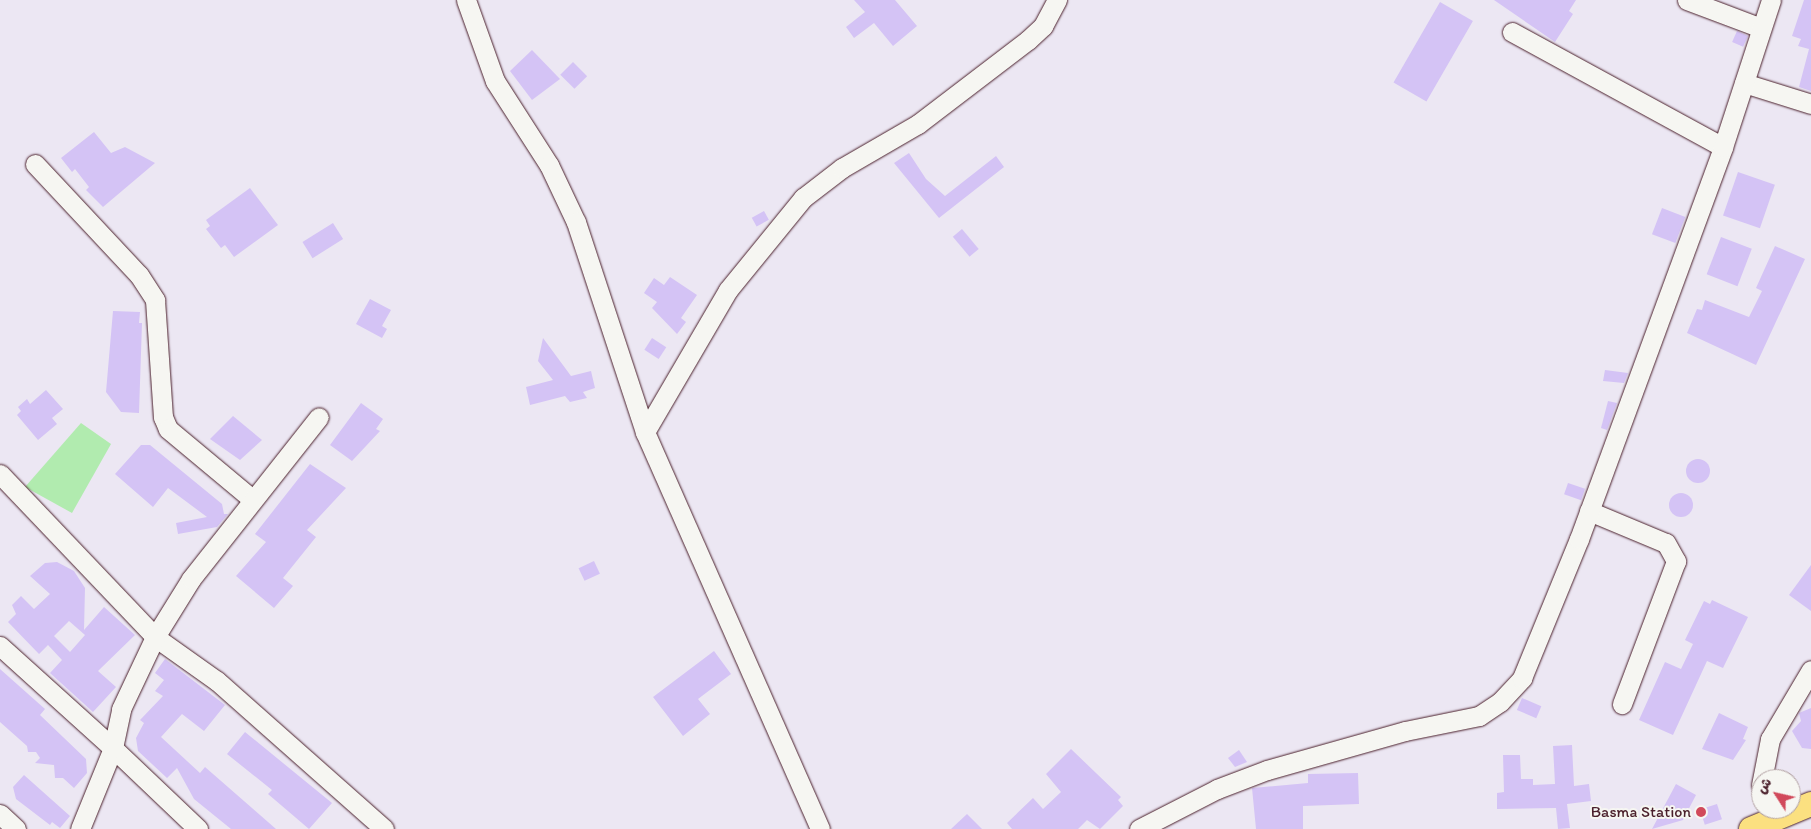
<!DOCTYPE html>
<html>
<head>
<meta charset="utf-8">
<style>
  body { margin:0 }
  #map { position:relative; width:1811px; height:829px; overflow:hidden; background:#ece7f3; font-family:Itim,"Playpen Sans Arabic",sans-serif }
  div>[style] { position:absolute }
  .green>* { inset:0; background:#b1ebaf }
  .building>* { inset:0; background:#d4c3f5; transform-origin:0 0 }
  .round { border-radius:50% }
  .roads { filter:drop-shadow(0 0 1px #4a1f2b) drop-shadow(0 0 1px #4a1f2b) }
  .minor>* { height:19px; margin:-9.5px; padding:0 9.5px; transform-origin:9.5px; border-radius:9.5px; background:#f6f6f2 }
  .major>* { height:24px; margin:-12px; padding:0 12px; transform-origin:12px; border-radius:12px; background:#fbe080 }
  .dots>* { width:14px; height:14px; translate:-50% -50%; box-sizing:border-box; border:2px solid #f6f6f2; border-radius:50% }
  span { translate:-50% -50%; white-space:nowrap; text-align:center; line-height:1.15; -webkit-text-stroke:4px #f6f6f2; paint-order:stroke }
  .poi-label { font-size:16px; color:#4a1f2b }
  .right { translate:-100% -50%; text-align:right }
  .north { position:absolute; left:1751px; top:769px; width:50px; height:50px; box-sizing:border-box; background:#f6f6f2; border:1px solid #b1a0a2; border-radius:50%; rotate:305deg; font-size:14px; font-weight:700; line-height:20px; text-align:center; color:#4a1f2b }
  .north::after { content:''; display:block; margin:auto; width:18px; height:22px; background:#d1495b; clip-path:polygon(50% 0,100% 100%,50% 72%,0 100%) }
</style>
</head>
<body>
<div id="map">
  <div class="green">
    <div style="clip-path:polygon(81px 423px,111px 444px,72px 513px,25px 487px)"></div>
  </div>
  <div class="building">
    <div style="clip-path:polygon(854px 0,895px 0,917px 26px,893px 46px,874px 23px,854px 38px,846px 27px,865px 12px)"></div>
    <div style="clip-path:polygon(1494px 0,1576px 0,1569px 11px,1573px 14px,1555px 42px)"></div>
    <div style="clip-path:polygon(1804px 0,1811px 0,1811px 91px,1799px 87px,1809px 49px,1798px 46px,1801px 39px,1792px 36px)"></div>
    <div style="left:1440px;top:2px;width:38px;height:93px;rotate:30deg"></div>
    <div style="left:1737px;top:31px;width:12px;height:12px;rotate:24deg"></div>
    <div style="clip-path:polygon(532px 50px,560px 79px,532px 100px,510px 71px)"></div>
    <div style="left:573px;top:62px;width:20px;height:18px;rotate:45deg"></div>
    <div style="clip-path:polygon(94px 132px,111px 153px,125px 147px,155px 163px,103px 207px,86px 190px,89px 187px,75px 169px,72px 172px,61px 158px)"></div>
    <div style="clip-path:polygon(909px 153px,926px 179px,945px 196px,996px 156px,1004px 167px,939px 218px,894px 163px)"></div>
    <div style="left:1738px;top:172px;width:39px;height:46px;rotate:19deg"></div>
    <div style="clip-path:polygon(250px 188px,278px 225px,234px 257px,225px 245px,221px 248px,206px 229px,210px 226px,206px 220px)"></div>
    <div style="left:1662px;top:208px;width:25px;height:28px;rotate:21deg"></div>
    <div style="left:764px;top:211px;width:10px;height:14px;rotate:61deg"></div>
    <div style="left:333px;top:223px;width:19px;height:36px;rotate:58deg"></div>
    <div style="left:962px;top:229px;width:26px;height:12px;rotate:50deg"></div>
    <div style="left:1721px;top:237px;width:33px;height:40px;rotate:21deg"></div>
    <div style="clip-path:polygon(1775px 246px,1805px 259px,1756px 365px,1687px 333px,1697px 309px,1702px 310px,1705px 300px,1749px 317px,1762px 291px,1756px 288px)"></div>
    <div style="clip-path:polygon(670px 277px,697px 295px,681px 318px,686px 322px,677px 334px,652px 308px,657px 302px,644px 293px,654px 278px,664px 285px)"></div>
    <div style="clip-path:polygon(370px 299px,391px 310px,382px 326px,387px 329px,382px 338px,356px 324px)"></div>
    <div style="clip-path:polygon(113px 311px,140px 312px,139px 323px,142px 323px,139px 413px,121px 412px,106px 392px)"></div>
    <div style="clip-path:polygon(543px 338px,571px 376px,591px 371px,595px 388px,583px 392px,587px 398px,570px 402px,565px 396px,530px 405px,526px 387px,553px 380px,538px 361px)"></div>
    <div style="left:652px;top:338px;width:17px;height:14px;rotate:33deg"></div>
    <div style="clip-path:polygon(1605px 370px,1628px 373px,1624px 383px,1603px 381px)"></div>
    <div style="clip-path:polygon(46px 390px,63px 409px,52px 418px,57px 424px,38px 440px,17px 415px,21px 411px,18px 407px,27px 399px,30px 404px)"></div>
    <div style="clip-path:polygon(1608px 401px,1617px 403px,1607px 430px,1601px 428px)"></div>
    <div style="clip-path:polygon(361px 403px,383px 419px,376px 429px,380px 431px,352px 461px,330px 445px)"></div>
    <div style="clip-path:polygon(233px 416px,262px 440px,240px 460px,210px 439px)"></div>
    <div style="clip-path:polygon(141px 445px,150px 445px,222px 504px,224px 514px,228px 514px,217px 527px,178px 534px,176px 523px,207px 517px,168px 488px,153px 507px,115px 474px)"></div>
    <div class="round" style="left:1686px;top:459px;width:24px;height:24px"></div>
    <div style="clip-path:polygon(310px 464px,346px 488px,307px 530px,316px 537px,283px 578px,293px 586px,274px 608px,236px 576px,266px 542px,255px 534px)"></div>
    <div style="left:1568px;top:483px;width:18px;height:12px;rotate:19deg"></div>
    <div class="round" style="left:1669px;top:493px;width:24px;height:24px"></div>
    <div style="left:594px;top:561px;width:14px;height:17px;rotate:65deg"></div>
    <div style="clip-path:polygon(evenodd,57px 562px,74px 571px,85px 588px,84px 630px,104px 607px,135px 635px,98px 671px,116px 687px,93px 712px,50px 673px,62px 660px,48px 645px,39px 654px,8px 622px,16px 614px,12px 605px,21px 596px,34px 609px,50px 594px,30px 576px,45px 563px,57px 562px,69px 621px,85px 635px,70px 652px,54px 636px,69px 621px)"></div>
    <div style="clip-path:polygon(1811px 565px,1811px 611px,1789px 595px)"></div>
    <div style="clip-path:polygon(1712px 600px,1748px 617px,1723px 668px,1707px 661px,1673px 735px,1639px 720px,1665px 662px,1681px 669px,1693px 644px,1685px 640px,1704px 601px,1710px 604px)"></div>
    <div style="clip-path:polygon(714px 651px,731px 674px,698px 699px,710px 714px,683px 736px,653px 697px)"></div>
    <div style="clip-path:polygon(165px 659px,225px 705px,204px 731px,182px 714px,161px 737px,200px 773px,205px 767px,276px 829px,231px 829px,194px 799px,177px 768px,167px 778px,138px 751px,136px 738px,144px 723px,140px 720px,163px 696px,155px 691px,164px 680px,155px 673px)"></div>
    <div style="clip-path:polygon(0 669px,45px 709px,40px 715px,86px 759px,87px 773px,74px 788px,63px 778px,55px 778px,54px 765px,35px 763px,40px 758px,36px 752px,28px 752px,27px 746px,0 722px)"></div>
    <div style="left:1522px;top:698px;width:21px;height:13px;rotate:23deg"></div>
    <div style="clip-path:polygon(1811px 708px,1811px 749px,1802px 748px,1792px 731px,1801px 721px,1799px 713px)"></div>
    <div style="clip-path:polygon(1719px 713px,1748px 727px,1743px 739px,1746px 740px,1733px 760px,1702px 749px)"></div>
    <div style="clip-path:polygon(245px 732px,332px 803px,309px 829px,268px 794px,272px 790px,227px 754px)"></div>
    <div style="clip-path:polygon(1572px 745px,1574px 786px,1589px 784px,1591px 801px,1567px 804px,1570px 828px,1558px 829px,1556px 808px,1497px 809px,1497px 793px,1504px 792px,1503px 755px,1520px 755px,1521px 779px,1533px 779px,1533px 785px,1555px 784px,1553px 746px)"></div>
    <div style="clip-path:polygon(1071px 749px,1121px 797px,1118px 800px,1123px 806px,1100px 829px,1087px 820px,1078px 829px,1012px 829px,1007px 823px,1033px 798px,1043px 809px,1061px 792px,1046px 774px)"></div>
    <div style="clip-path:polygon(1239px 750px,1247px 762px,1235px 767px,1228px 758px)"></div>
    <div style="clip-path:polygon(1358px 773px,1359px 804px,1303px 806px,1303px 829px,1256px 829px,1252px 788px,1308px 783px,1308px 774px)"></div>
    <div style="clip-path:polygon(24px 775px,70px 816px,60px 828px,52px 822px,50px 825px,16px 799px,13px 787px)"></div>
    <div style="clip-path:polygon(1676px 784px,1696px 795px,1683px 820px,1652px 829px)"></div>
    <div style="left:1717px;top:804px;width:16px;height:18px;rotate:72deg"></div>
    <div style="clip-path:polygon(967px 814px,982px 829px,951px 829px)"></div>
  </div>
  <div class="roads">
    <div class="minor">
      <div style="left:466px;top:0;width:86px;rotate:70.3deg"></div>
      <div style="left:495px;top:81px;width:100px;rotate:57.3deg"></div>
      <div style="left:549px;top:165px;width:63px;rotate:64.7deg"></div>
      <div style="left:576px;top:222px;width:221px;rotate:71.8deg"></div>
      <div style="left:645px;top:432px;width:434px;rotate:66.2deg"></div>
      <div style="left:1687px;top:0;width:79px;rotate:20.7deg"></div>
      <div style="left:1512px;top:32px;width:240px;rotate:28.6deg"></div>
      <div style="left:1744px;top:83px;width:70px;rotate:17.4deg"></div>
      <div style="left:35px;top:164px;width:152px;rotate:46.9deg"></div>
      <div style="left:139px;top:275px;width:30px;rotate:57deg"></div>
      <div style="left:155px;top:300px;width:117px;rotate:86.1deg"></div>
      <div style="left:163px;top:417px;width:13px;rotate:67deg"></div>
      <div style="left:168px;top:429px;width:109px;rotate:39.8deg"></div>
      <div style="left:645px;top:432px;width:164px;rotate:-59.7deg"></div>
      <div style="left:728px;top:290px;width:119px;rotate:-50.8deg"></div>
      <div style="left:803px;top:198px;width:49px;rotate:-37.6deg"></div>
      <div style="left:842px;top:168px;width:88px;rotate:-30.1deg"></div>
      <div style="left:918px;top:124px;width:138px;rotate:-37.4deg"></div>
      <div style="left:1028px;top:40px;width:21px;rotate:-43deg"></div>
      <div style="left:1043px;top:26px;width:30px;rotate:-62deg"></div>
      <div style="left:0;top:474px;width:225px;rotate:46.4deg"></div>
      <div style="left:155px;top:637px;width:76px;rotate:35.4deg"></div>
      <div style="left:217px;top:681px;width:223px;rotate:41.5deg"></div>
      <div style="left:1589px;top:511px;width:83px;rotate:22.6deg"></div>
      <div style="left:1666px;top:543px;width:21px;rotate:61deg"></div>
      <div style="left:1676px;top:561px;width:153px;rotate:110.7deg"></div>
      <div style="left:0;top:646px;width:152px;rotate:42.1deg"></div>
      <div style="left:113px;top:748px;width:87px;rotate:112.2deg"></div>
      <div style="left:1761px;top:785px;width:47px;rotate:-78.9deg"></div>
      <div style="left:1770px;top:739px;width:80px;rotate:-59.3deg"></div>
      <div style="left:0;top:814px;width:22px;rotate:43deg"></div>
      <div style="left:198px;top:829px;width:117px;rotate:-136.4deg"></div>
      <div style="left:113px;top:748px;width:40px;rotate:-78deg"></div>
      <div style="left:121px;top:709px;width:80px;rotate:-64.7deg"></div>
      <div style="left:155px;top:637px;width:68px;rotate:-58.2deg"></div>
      <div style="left:191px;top:579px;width:206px;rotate:-51.7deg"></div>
      <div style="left:1139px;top:829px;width:88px;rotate:-27.1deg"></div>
      <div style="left:1217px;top:789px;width:53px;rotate:-20.8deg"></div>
      <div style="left:1267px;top:770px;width:143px;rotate:-15.8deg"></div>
      <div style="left:1405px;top:731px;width:76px;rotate:-11.5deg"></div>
      <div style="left:1479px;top:716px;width:25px;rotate:-34deg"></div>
      <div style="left:1500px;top:702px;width:33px;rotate:-47deg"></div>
      <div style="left:1522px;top:678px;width:150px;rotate:-67.7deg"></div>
      <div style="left:1579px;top:539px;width:418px;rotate:-69.8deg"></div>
      <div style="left:1723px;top:147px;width:155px;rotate:-71.9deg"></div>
    </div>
    <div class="major">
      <div style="left:1751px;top:829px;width:65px;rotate:-22.6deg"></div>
    </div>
  </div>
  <div class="dots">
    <div style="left:1701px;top:812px;background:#d1495b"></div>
  </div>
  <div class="poi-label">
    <span class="right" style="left:1691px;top:812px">Basma Station</span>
  </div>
  <div class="north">ش</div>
</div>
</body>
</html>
